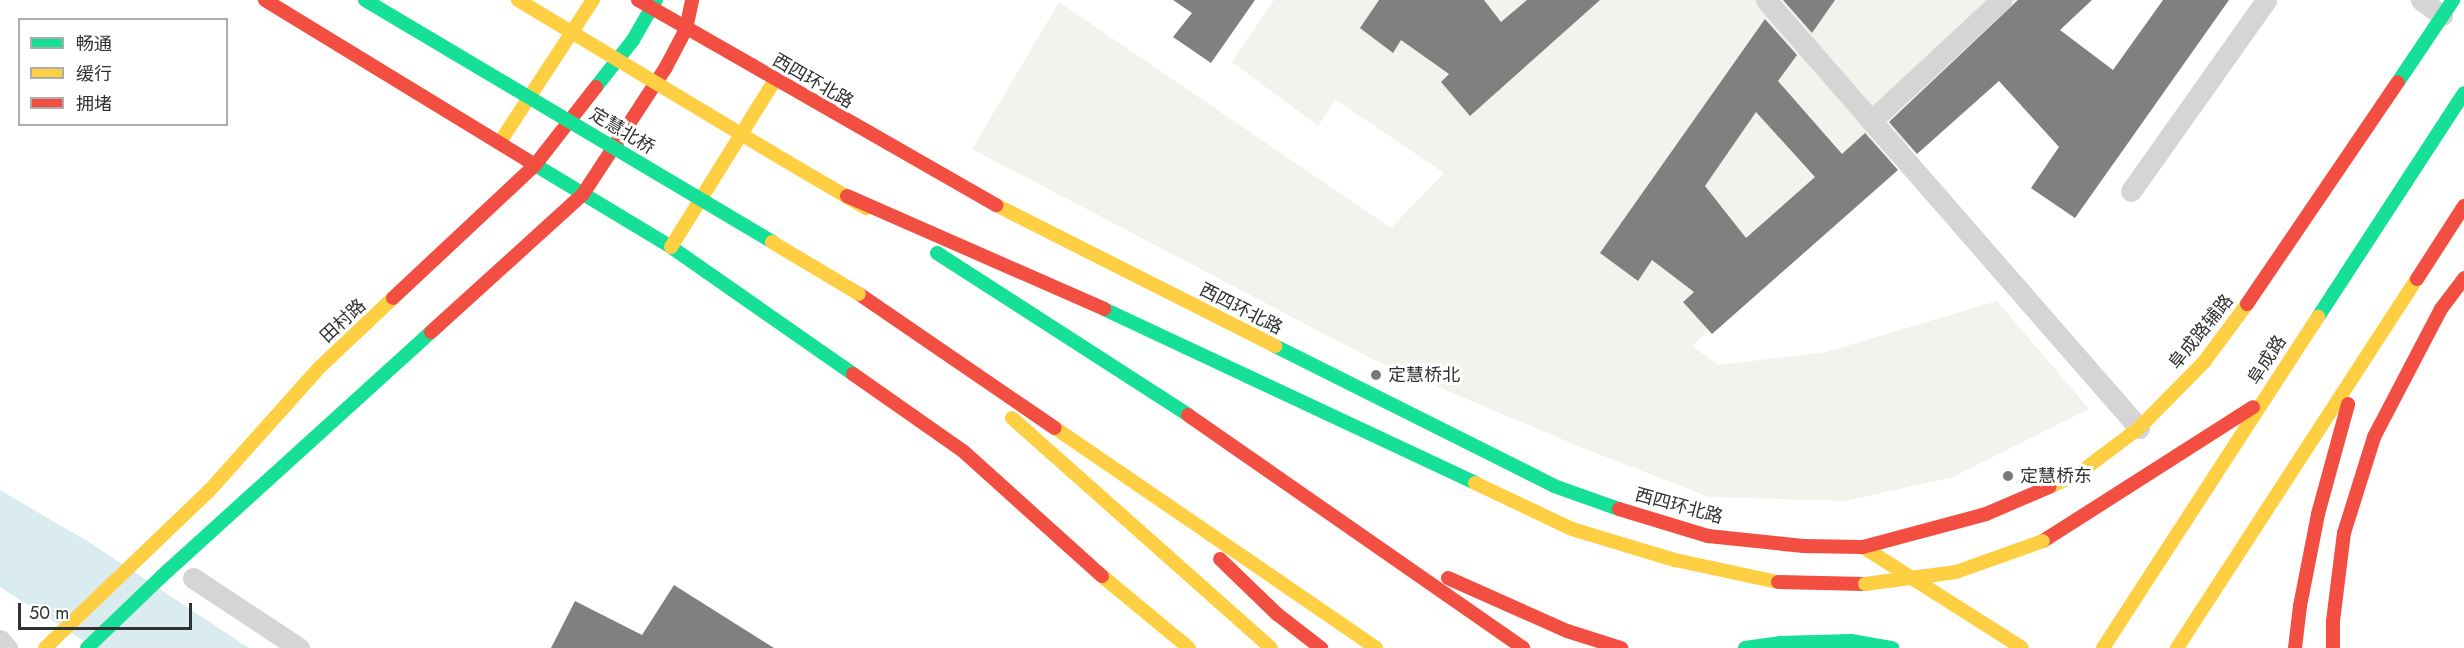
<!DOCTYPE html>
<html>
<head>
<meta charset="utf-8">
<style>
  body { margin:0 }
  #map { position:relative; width:2464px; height:648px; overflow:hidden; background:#fff; font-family:Jost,"Noto Sans SC",sans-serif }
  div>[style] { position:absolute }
  .green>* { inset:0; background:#f2f3ed }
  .water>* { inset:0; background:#dbecf0 }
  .building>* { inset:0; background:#808080 }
  .street>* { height:21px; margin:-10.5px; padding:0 10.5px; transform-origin:10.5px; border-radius:10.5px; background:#d5d5d5 }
  .fast>* { height:14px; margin:-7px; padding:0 7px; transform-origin:7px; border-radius:7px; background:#16e098 }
  .slow>* { height:14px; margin:-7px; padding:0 7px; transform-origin:7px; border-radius:7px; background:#ffcf43 }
  .jam>* { height:14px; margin:-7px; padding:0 7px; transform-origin:7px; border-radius:7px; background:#f24e42 }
  .fast-bridge>* { height:14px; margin:-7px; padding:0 7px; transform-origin:7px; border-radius:7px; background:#16e098 }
  .slow-bridge>* { height:14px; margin:-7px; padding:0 7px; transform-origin:7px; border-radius:7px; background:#ffcf43 }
  .dots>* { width:16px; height:16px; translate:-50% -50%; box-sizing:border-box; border:3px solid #fff; border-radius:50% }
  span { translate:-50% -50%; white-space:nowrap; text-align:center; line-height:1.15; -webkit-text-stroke:6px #fff; paint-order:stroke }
  .street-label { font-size:18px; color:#313131 }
  .poi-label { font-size:18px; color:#313131 }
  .left { translate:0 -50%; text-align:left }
  .legend { position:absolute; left:18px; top:18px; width:210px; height:108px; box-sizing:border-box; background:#fff; border:2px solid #adadad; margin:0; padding:8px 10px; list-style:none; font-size:18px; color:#313131 }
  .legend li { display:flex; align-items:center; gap:12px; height:30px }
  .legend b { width:30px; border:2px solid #adadad }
  .scale { position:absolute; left:18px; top:603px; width:174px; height:27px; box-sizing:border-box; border:3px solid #313131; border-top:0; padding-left:8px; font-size:18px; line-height:21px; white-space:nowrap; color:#313131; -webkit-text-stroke:4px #fff; paint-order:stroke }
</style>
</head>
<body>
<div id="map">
  <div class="green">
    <div style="clip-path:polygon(1274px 0,2066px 0,1692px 346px,1719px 365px,1826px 352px,1997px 301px,2089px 409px,1953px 477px,1845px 501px,1709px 497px,1583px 448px,1374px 360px,972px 149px,1059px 2px,1391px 228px,1444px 173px,1336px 100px,1318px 126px,1232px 62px)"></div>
  </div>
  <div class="water">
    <div style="clip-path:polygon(0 490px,92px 544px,249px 648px,95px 648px,0 587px)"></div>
  </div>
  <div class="building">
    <div style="clip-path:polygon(1173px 0,1255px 0,1211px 63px,1173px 37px,1192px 13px)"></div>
    <div style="clip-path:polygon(1379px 0,1484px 0,1501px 22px,1527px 0,1600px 0,1470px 116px,1441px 82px,1449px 74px,1401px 40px,1393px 53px,1360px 28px)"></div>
    <div style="clip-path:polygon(1783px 0,1835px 0,1812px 33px)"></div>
    <div style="clip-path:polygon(2018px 0,2092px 0,2060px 30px,2113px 70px,2163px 0,2229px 0,2075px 218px,2031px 188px,2059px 147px,1999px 81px,1917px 154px,1889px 122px)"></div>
    <div style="clip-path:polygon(evenodd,1765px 19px,1797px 55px,1778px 81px,1842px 154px,1865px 133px,1898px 170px,1712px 334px,1683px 302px,1694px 292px,1652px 260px,1638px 281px,1600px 253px,1765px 19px,1756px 112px,1815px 177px,1746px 238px,1705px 186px,1756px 112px)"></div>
    <div style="clip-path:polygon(674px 585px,774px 648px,551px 648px,575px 601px,642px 635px)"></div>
  </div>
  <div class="street">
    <div style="left:1766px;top:0;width:568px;rotate:48.93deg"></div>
    <div style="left:2421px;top:0;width:26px;rotate:36deg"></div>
    <div style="left:1871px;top:121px;width:178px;rotate:-42.9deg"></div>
    <div style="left:2131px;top:191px;width:234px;rotate:-54.7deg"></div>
    <div style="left:193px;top:578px;width:127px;rotate:33.4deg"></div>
    <div style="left:0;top:640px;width:11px;rotate:49deg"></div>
  </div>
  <div class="fast">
    <div style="left:2398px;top:82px;width:99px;rotate:-56.1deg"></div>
    <div style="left:596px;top:87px;width:60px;rotate:-51.8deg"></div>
    <div style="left:633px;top:40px;width:46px;rotate:-60.1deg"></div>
    <div style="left:527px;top:160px;width:168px;rotate:31.1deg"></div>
    <div style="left:671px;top:247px;width:222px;rotate:34.9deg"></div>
    <div style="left:937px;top:253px;width:299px;rotate:32.8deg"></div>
    <div style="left:1104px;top:309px;width:410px;rotate:25.1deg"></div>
    <div style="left:2318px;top:317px;width:267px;rotate:-56.9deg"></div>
    <div style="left:1275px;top:346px;width:312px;rotate:26.6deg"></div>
    <div style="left:1554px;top:486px;width:69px;rotate:19.5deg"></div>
    <div style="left:87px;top:648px;width:104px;rotate:-43.8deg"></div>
    <div style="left:162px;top:576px;width:363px;rotate:-42.2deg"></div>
    <div style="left:1745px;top:648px;width:35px;rotate:-8deg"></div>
    <div style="left:1780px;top:643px;width:71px;rotate:-1.6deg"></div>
    <div style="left:1851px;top:641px;width:42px;rotate:9.7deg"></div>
  </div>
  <div class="slow">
    <div style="left:500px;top:142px;width:170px;rotate:-56.8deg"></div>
    <div style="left:774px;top:154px;width:107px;rotate:30.4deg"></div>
    <div style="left:996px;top:205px;width:313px;rotate:26.8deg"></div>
    <div style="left:671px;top:247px;width:197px;rotate:-58.1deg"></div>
    <div style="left:1012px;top:418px;width:346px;rotate:41.6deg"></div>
    <div style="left:1055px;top:428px;width:389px;rotate:34.4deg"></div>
    <div style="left:1475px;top:483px;width:107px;rotate:25.4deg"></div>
    <div style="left:1572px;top:529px;width:108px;rotate:16.8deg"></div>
    <div style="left:1675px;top:560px;width:105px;rotate:12.1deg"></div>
    <div style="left:2049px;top:487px;width:32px;rotate:-24deg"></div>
    <div style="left:2078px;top:474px;width:76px;rotate:-37deg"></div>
    <div style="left:2139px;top:428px;width:93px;rotate:-45.4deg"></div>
    <div style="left:2204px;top:362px;width:72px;rotate:-53.4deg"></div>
    <div style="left:1863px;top:547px;width:188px;rotate:32.4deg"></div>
    <div style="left:1102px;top:576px;width:113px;rotate:39.6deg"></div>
    <div style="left:45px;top:648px;width:227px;rotate:-43.8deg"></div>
    <div style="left:209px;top:491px;width:166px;rotate:-48.2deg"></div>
    <div style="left:320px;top:367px;width:100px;rotate:-43.4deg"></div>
    <div style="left:2103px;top:648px;width:395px;rotate:-57deg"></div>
    <div style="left:2177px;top:648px;width:440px;rotate:-57deg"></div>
  </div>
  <div class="jam">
    <div style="left:265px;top:0;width:307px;rotate:31.4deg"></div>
    <div style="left:638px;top:0;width:413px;rotate:29.8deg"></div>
    <div style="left:847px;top:196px;width:281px;rotate:23.7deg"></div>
    <div style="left:2417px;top:279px;width:87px;rotate:-57.2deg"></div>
    <div style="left:859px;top:294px;width:237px;rotate:34.4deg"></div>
    <div style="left:393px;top:298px;width:195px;rotate:-43.1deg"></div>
    <div style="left:535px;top:165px;width:99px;rotate:-52deg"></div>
    <div style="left:2247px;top:304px;width:268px;rotate:-55.8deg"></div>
    <div style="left:431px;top:332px;width:205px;rotate:-42.2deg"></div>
    <div style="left:583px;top:194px;width:152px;rotate:-56.8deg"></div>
    <div style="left:666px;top:67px;width:43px;rotate:-62.2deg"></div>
    <div style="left:686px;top:29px;width:30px;rotate:-78deg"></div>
    <div style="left:853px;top:374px;width:134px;rotate:35deg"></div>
    <div style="left:963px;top:451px;width:187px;rotate:42deg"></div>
    <div style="left:1188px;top:415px;width:408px;rotate:34.8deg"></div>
    <div style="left:1619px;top:509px;width:93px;rotate:16.9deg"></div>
    <div style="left:1708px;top:536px;width:96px;rotate:6deg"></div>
    <div style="left:1803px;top:546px;width:60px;rotate:1deg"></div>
    <div style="left:1863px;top:547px;width:127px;rotate:-15deg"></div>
    <div style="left:1986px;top:514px;width:69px;rotate:-23.2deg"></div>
    <div style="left:2043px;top:541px;width:249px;rotate:-32.5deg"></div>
    <div style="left:1220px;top:559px;width:79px;rotate:44deg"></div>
    <div style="left:1277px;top:614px;width:56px;rotate:37.7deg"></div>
    <div style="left:1448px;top:578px;width:130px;rotate:24deg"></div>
    <div style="left:1567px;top:631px;width:57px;rotate:17.5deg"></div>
    <div style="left:1778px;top:582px;width:87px;rotate:1.3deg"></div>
    <div style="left:2295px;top:648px;width:42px;rotate:-83.2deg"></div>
    <div style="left:2300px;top:606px;width:94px;rotate:-78.9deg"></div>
    <div style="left:2318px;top:514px;width:114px;rotate:-74.7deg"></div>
    <div style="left:2333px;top:648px;width:27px;rotate:-90deg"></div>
    <div style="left:2333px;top:621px;width:89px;rotate:-82.9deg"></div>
    <div style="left:2344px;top:533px;width:101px;rotate:-72.6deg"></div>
    <div style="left:2374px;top:437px;width:144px;rotate:-62.4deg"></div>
    <div style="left:2441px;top:309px;width:39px;rotate:-53deg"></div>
  </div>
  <div class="fast-bridge">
    <div style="left:365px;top:0;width:474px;rotate:30.7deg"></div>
  </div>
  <div class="slow-bridge">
    <div style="left:518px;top:0;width:299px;rotate:31deg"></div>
    <div style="left:772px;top:242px;width:101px;rotate:30.9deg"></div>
    <div style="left:1865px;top:584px;width:92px;rotate:-7.5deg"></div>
    <div style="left:1956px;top:572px;width:92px;rotate:-19.6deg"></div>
  </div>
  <div class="dots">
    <div style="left:1376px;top:375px;background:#797979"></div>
    <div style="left:2008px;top:476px;background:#797979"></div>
  </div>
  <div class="street-label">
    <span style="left:813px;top:81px;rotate:30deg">西四环北路</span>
    <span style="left:622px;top:131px;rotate:31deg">定慧北桥</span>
    <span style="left:1241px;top:309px;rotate:27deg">西四环北路</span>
    <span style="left:343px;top:321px;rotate:-43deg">田村路</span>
    <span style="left:2201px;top:332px;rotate:-51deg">阜成路辅路</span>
    <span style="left:2267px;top:360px;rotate:-57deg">阜成路</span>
    <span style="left:1679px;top:506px;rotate:15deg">西四环北路</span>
  </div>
  <div class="poi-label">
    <span class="left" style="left:1388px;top:375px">定慧桥北</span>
    <span class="left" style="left:2020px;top:476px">定慧桥东</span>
  </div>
  <ul class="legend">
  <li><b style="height:8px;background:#16e098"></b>畅通</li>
  <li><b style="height:8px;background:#ffcf43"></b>缓行</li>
  <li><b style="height:8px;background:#f24e42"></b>拥堵</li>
  </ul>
  <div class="scale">50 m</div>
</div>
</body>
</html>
